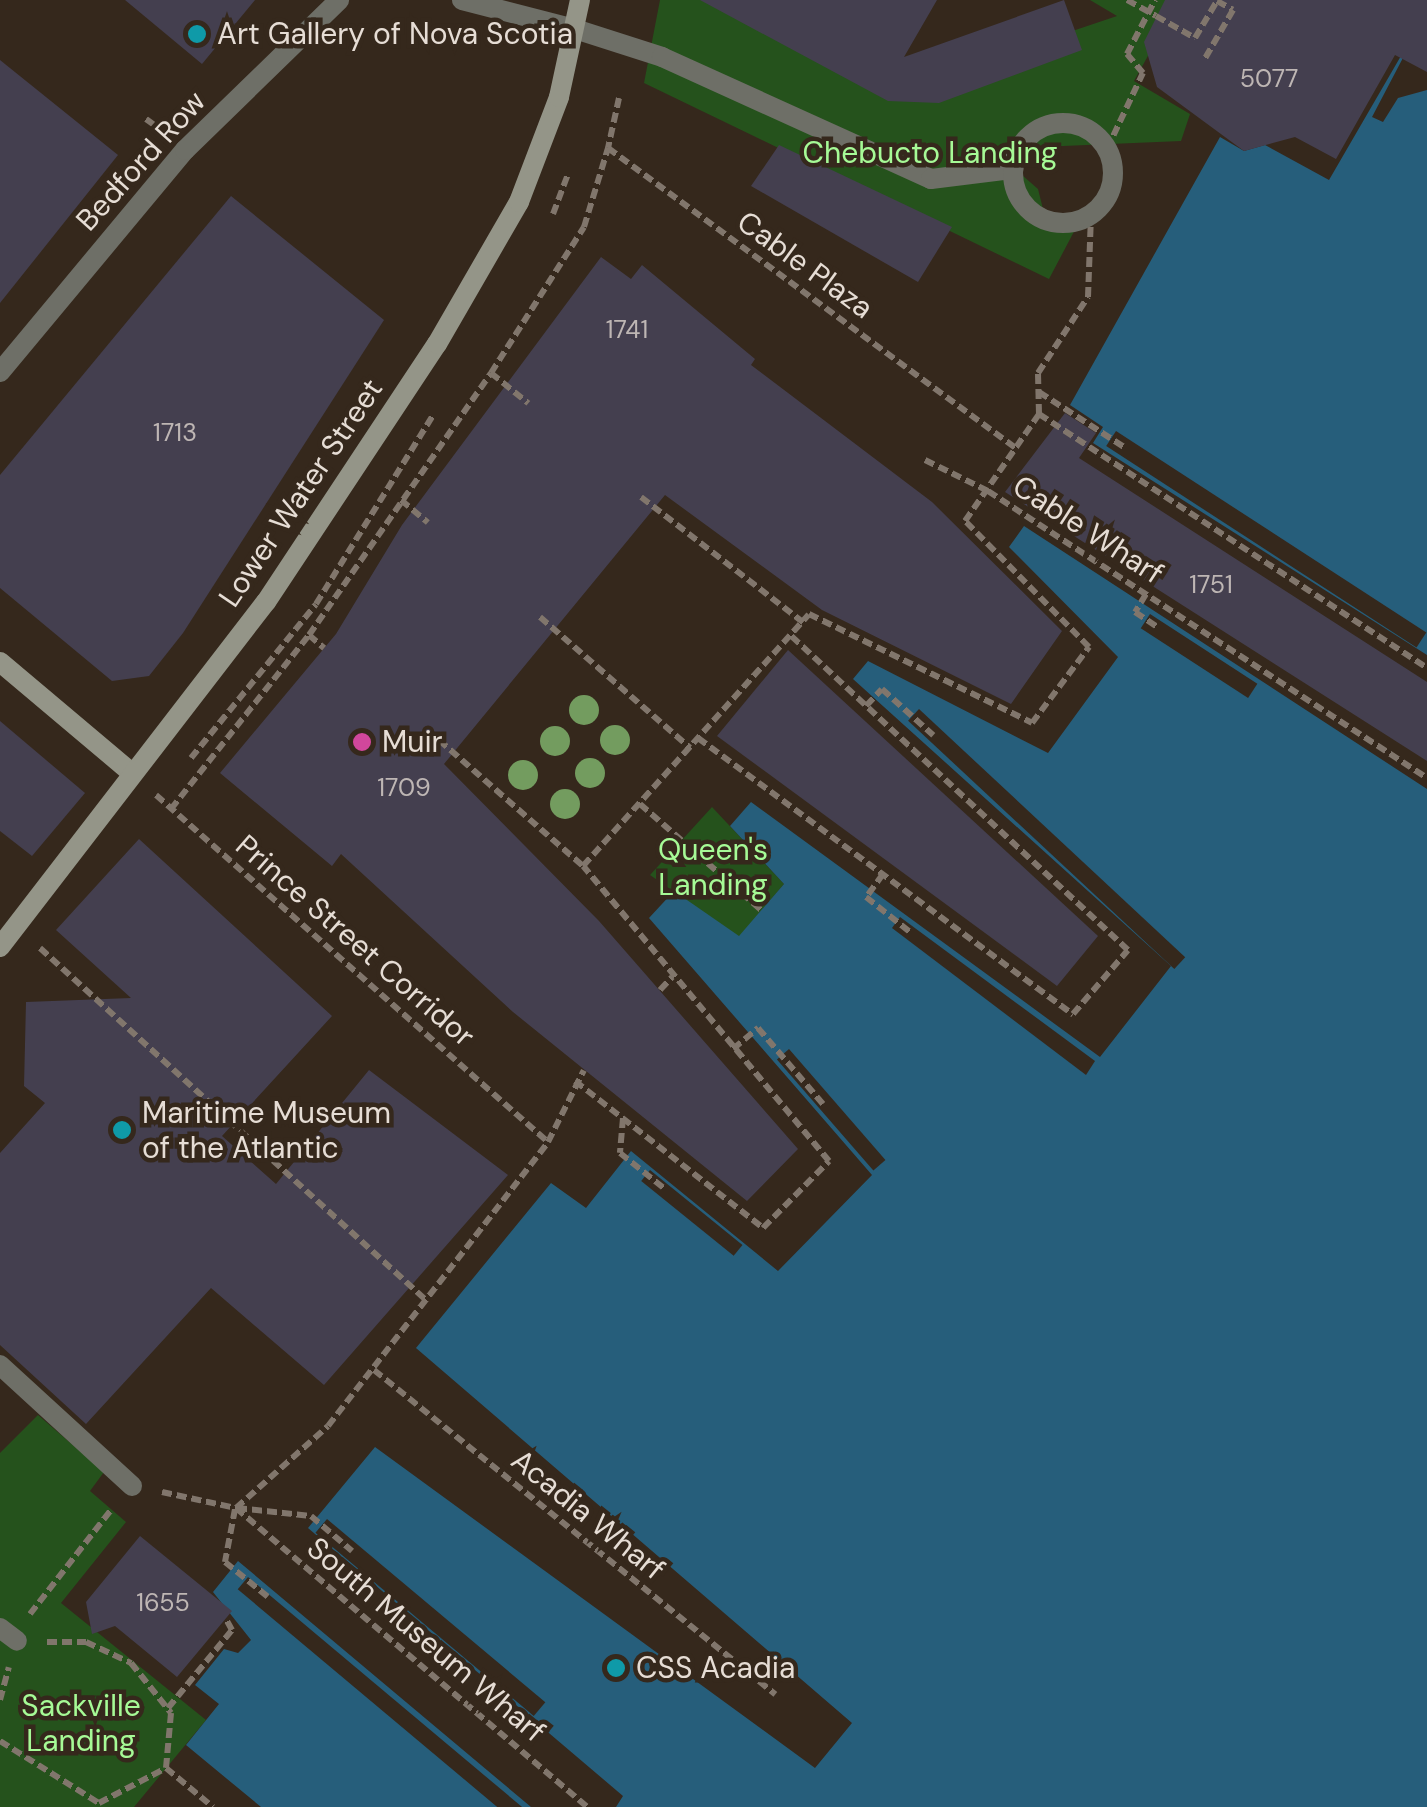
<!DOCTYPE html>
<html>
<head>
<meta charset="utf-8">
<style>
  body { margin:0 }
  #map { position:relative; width:1427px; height:1807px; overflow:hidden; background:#35281c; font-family:"DM Sans",sans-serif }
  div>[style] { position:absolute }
  .green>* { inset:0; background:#25521c }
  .water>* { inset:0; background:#265e7b }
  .pier>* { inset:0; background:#35281c; transform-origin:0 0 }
  .building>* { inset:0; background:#443f4f }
  .path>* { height:6px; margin-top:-3px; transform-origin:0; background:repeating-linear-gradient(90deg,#81766c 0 10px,transparent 0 15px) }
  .lane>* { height:20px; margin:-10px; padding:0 10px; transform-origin:10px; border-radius:10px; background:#6e6f67 }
  .lane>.ring { margin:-10px; padding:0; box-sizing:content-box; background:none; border:20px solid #6e6f67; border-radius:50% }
  .street>* { height:20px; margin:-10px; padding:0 10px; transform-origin:10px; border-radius:10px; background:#6e6f67 }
  .secondary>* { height:20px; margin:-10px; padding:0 10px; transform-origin:10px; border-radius:10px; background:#949588 }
  .path-bridge>* { height:6px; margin-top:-3px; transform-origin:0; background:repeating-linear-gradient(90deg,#81766c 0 10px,transparent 0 15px) }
  .trees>* { width:30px; height:30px; margin:-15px; border-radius:50%; background:#739c5f }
  .dots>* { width:28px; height:28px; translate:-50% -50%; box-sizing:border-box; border:5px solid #35281c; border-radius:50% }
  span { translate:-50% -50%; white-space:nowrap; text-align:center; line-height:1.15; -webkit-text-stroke:9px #35281c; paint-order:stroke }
  .number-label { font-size:25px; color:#beb6b4 }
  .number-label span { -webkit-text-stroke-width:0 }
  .poi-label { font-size:30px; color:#e6ddd5 }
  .left { translate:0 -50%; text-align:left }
  .park-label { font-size:30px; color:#a6fa96 }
  .street-label { font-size:30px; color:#e6ddd5 }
</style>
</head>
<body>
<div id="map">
  <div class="green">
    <div style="clip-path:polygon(660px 0,718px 0,891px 92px,1117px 16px,1090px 0,1179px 0,1134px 81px,1190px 114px,1181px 141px,992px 149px,1038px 189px,1043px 209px,1078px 224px,1049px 279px,644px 83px)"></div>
    <div style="clip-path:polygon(712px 807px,784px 884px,739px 937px,650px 875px)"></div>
    <div style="clip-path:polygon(38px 1415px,104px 1472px,90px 1491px,126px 1522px,61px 1603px,206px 1720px,134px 1807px,0 1807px,0 1453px)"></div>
  </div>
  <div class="water">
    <div style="clip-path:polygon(1427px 11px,1427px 655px,1093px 443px,1103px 427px,1070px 405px,1220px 137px,1244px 151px,1265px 145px,1329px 180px)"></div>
    <div style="clip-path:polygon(1024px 526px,1427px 789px,1427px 1807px,616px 1807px,623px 1796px,308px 1528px,375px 1447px,815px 1768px,852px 1723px,416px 1348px,551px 1183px,586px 1208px,631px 1151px,778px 1271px,872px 1175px,649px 918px,674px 891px,739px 936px,784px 884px,730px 826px,751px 802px,1100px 1057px,1171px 966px,853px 679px,868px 661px,1048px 753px,1118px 657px,1009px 547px)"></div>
    <div style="clip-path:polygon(238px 1561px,531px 1807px,261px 1807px,186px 1745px,219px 1704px,195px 1685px,224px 1649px,238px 1653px,251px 1640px,213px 1592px)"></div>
  </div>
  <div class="pier">
    <div style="clip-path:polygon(1427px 12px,1427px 90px,1398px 98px,1383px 122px,1372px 117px)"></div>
    <div style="left:1116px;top:431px;width:370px;height:18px;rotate:33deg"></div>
    <div style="left:1150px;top:614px;width:128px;height:17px;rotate:33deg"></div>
    <div style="left:919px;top:709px;width:364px;height:16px;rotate:43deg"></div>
    <div style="clip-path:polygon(900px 917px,1095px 1061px,1086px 1075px,892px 928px)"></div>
    <div style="left:789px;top:1049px;width:147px;height:16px;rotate:49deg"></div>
    <div style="left:650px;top:1170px;width:119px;height:14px;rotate:39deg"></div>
    <div style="left:327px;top:1519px;width:285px;height:18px;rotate:40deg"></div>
    <div style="left:248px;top:1577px;width:359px;height:16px;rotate:40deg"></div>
  </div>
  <div class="building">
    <div style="clip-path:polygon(125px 0,255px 0,202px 64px)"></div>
    <div style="clip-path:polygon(700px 0,937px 0,904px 57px,1064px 0,1082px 50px,939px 103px,888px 101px)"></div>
    <div style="clip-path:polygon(1165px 0,1427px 0,1427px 72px,1395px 55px,1336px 159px,1295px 137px,1244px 151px,1157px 87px,1144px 42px)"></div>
    <div style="clip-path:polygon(0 60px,118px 155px,0 303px)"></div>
    <div style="clip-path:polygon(779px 145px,952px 227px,918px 282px,751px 186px)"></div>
    <div style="clip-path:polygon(231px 196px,384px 320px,183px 633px,149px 676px,112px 681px,0 588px,0 475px)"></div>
    <div style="clip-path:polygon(601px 257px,631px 279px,642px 265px,755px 359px,751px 365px,932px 502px,1062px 631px,1011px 704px,822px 610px,665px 495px,444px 764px,599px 921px,798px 1149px,747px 1201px,513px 1012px,341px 854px,332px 866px,220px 773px,336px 634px,402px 525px)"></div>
    <div style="clip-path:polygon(1065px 413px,1096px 433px,1079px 458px,1427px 682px,1427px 761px,1005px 492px)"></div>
    <div style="clip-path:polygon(788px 650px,1098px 936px,1057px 986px,717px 736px)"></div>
    <div style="clip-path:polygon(0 721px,85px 793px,32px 856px,0 831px)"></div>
    <div style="clip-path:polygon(139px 839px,332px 1016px,222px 1136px,276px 1184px,369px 1070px,508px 1175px,324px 1385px,211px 1288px,86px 1424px,0 1345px,0 1153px,45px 1103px,24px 1086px,26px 1002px,131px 998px,56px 930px)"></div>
    <div style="clip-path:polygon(140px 1536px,232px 1611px,177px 1677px,115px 1626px,92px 1634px,86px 1602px)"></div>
  </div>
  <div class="path">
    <div style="left:1156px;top:16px;width:45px;rotate:29.4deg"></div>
    <div style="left:1195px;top:38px;width:43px;rotate:-59.3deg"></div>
    <div style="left:1217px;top:1px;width:18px;rotate:29deg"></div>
    <div style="left:1233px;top:10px;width:58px;rotate:120.1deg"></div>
    <div style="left:1143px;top:73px;width:25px;rotate:-130deg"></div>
    <div style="left:1127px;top:54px;width:61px;rotate:-62.6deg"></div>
    <div style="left:619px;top:98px;width:51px;rotate:102.4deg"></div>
    <div style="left:608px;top:148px;width:508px;rotate:36.35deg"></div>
    <div style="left:146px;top:119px;width:19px;rotate:36deg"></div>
    <div style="left:1107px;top:149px;width:84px;rotate:-64.7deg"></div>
    <div style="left:553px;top:214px;width:43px;rotate:-69.4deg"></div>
    <div style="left:491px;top:373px;width:48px;rotate:39deg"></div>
    <div style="left:1039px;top:392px;width:101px;rotate:32.9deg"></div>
    <div style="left:1039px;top:414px;width:464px;rotate:33.2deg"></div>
    <div style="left:1039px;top:414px;width:41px;rotate:-91.4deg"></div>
    <div style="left:1038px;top:373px;width:91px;rotate:-56.7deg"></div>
    <div style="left:1088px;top:297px;width:82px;rotate:-87.9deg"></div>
    <div style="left:925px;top:460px;width:70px;rotate:26.2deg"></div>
    <div style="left:988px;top:491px;width:524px;rotate:33.17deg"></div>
    <div style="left:641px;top:497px;width:205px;rotate:37.7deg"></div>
    <div style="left:401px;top:500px;width:35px;rotate:40deg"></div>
    <div style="left:1146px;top:594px;width:21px;rotate:121deg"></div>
    <div style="left:1135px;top:612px;width:27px;rotate:34deg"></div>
    <div style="left:540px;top:617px;width:199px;rotate:41.1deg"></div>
    <div style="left:309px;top:635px;width:20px;rotate:41deg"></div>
    <div style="left:866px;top:706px;width:23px;rotate:-47deg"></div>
    <div style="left:882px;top:689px;width:69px;rotate:42deg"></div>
    <div style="left:698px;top:738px;width:466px;rotate:36.4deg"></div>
    <div style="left:1073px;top:1014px;width:84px;rotate:-49.3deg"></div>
    <div style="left:1128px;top:950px;width:462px;rotate:-137deg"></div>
    <div style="left:439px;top:740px;width:191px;rotate:41.2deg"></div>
    <div style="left:191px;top:758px;width:198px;rotate:-50.9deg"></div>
    <div style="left:316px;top:604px;width:224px;rotate:-58.2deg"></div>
    <div style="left:156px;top:795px;width:524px;rotate:41.52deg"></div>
    <div style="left:640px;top:804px;width:161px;rotate:41.2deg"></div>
    <div style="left:171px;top:809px;width:222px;rotate:-51.6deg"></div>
    <div style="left:309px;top:635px;width:319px;rotate:-55.2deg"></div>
    <div style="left:491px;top:373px;width:173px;rotate:-57.5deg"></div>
    <div style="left:584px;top:227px;width:83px;rotate:-73.1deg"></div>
    <div style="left:883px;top:874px;width:29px;rotate:126deg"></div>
    <div style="left:866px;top:897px;width:56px;rotate:38.5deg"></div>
    <div style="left:40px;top:948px;width:524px;rotate:42.37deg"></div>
    <div style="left:660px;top:990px;width:18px;rotate:-47deg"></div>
    <div style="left:733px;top:1049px;width:33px;rotate:-40deg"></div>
    <div style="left:758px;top:1028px;width:100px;rotate:49.5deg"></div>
    <div style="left:575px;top:1081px;width:239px;rotate:38deg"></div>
    <div style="left:763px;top:1228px;width:94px;rotate:-45.4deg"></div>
    <div style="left:829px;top:1161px;width:384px;rotate:-129.8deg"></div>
    <div style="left:583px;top:866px;width:338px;rotate:-48.1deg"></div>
    <div style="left:809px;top:614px;width:248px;rotate:26deg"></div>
    <div style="left:1032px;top:723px;width:95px;rotate:-53.1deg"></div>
    <div style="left:1089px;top:647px;width:177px;rotate:-134.5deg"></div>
    <div style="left:965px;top:521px;width:130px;rotate:-55.3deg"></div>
    <div style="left:623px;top:1118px;width:35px;rotate:95deg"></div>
    <div style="left:620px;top:1153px;width:58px;rotate:38.7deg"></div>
    <div style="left:374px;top:1370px;width:516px;rotate:38.94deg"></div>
    <div style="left:162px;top:1492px;width:76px;rotate:12.2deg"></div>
    <div style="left:236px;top:1508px;width:123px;rotate:-41.7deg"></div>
    <div style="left:328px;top:1426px;width:359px;rotate:-52.2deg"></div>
    <div style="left:548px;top:1142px;width:80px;rotate:-63.4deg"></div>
    <div style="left:236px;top:1508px;width:461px;rotate:40.4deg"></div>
    <div style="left:237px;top:1508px;width:74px;rotate:6.2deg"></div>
    <div style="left:311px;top:1516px;width:54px;rotate:40.5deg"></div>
    <div style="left:235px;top:1509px;width:54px;rotate:100.7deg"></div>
    <div style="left:225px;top:1562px;width:55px;rotate:39.1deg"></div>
    <div style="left:30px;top:1614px;width:132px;rotate:-52.1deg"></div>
    <div style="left:47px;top:1642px;width:39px"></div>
    <div style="left:86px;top:1642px;width:50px;rotate:25deg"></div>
    <div style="left:131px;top:1663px;width:64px;rotate:51.3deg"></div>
    <div style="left:171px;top:1713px;width:55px;rotate:95.2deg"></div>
    <div style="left:0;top:1700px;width:34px;rotate:-75deg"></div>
    <div style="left:168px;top:1708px;width:101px;rotate:-50.6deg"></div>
    <div style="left:232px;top:1630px;width:13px;rotate:-119deg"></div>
    <div style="left:0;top:1741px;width:117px;rotate:32.1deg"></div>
    <div style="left:99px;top:1803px;width:76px;rotate:-27.6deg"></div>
    <div style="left:166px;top:1768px;width:61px;rotate:39.7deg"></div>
  </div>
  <div class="lane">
    <div style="left:575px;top:29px;width:91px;rotate:17.8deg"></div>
    <div style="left:662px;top:57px;width:295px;rotate:24.4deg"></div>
    <div style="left:931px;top:179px;width:83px;rotate:-7deg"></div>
    <div class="ring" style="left:1013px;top:123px;width:80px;height:80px"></div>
    <div style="left:0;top:1365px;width:179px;rotate:42.5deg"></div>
  </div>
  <div class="street">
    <div style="left:462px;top:0;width:117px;rotate:14.4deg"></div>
    <div style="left:0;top:372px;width:289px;rotate:-50.2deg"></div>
    <div style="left:185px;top:150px;width:215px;rotate:-44.2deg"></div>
    <div style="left:0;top:1628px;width:21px;rotate:37deg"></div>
  </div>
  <div class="secondary">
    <div style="left:0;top:662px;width:172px;rotate:40.1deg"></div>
    <div style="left:0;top:947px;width:436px;rotate:-52.4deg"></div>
    <div style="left:266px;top:602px;width:310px;rotate:-56.5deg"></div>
    <div style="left:437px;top:344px;width:164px;rotate:-60deg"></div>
    <div style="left:519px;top:202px;width:112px;rotate:-69.1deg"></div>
    <div style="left:559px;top:97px;width:99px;rotate:-77.8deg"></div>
  </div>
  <div class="path-bridge">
    <div style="left:1127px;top:0;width:33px;rotate:29deg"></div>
  </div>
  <div class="trees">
    <div style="left:584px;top:710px"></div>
    <div style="left:615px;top:740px"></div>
    <div style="left:555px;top:741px"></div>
    <div style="left:590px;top:773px"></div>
    <div style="left:523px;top:775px"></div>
    <div style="left:565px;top:804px"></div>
  </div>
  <div class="dots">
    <div style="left:197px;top:34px;background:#0f9aa8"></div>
    <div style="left:362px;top:742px;background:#d1479c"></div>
    <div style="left:122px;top:1130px;background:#0f9aa8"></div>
    <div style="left:616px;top:1668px;background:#0f9aa8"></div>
  </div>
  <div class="number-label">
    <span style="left:1269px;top:79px">5077</span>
    <span style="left:627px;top:330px">1741</span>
    <span style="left:175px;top:433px">1713</span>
    <span style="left:1211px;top:585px">1751</span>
    <span style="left:404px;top:788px">1709</span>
    <span style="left:163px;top:1603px">1655</span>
  </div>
  <div class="poi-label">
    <span class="left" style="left:217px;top:34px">Art Gallery of Nova Scotia</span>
    <span class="left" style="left:382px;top:742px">Muir</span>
    <span class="left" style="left:142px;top:1130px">Maritime Museum<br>of the Atlantic</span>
    <span class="left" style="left:636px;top:1668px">CSS Acadia</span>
  </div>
  <div class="park-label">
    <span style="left:930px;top:153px">Chebucto Landing</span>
    <span style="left:713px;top:867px">Queen's<br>Landing</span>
    <span style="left:81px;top:1723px">Sackville<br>Landing</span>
  </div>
  <div class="street-label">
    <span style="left:141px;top:161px;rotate:-48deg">Bedford Row</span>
    <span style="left:805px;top:265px;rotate:36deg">Cable Plaza</span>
    <span style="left:301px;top:493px;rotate:-56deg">Lower Water Street</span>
    <span style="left:1088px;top:530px;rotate:33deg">Cable Wharf</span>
    <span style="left:355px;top:941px;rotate:41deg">Prince Street Corridor</span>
    <span style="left:588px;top:1515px;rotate:39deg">Acadia Wharf</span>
    <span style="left:426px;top:1640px;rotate:40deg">South Museum Wharf</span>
  </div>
</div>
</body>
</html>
